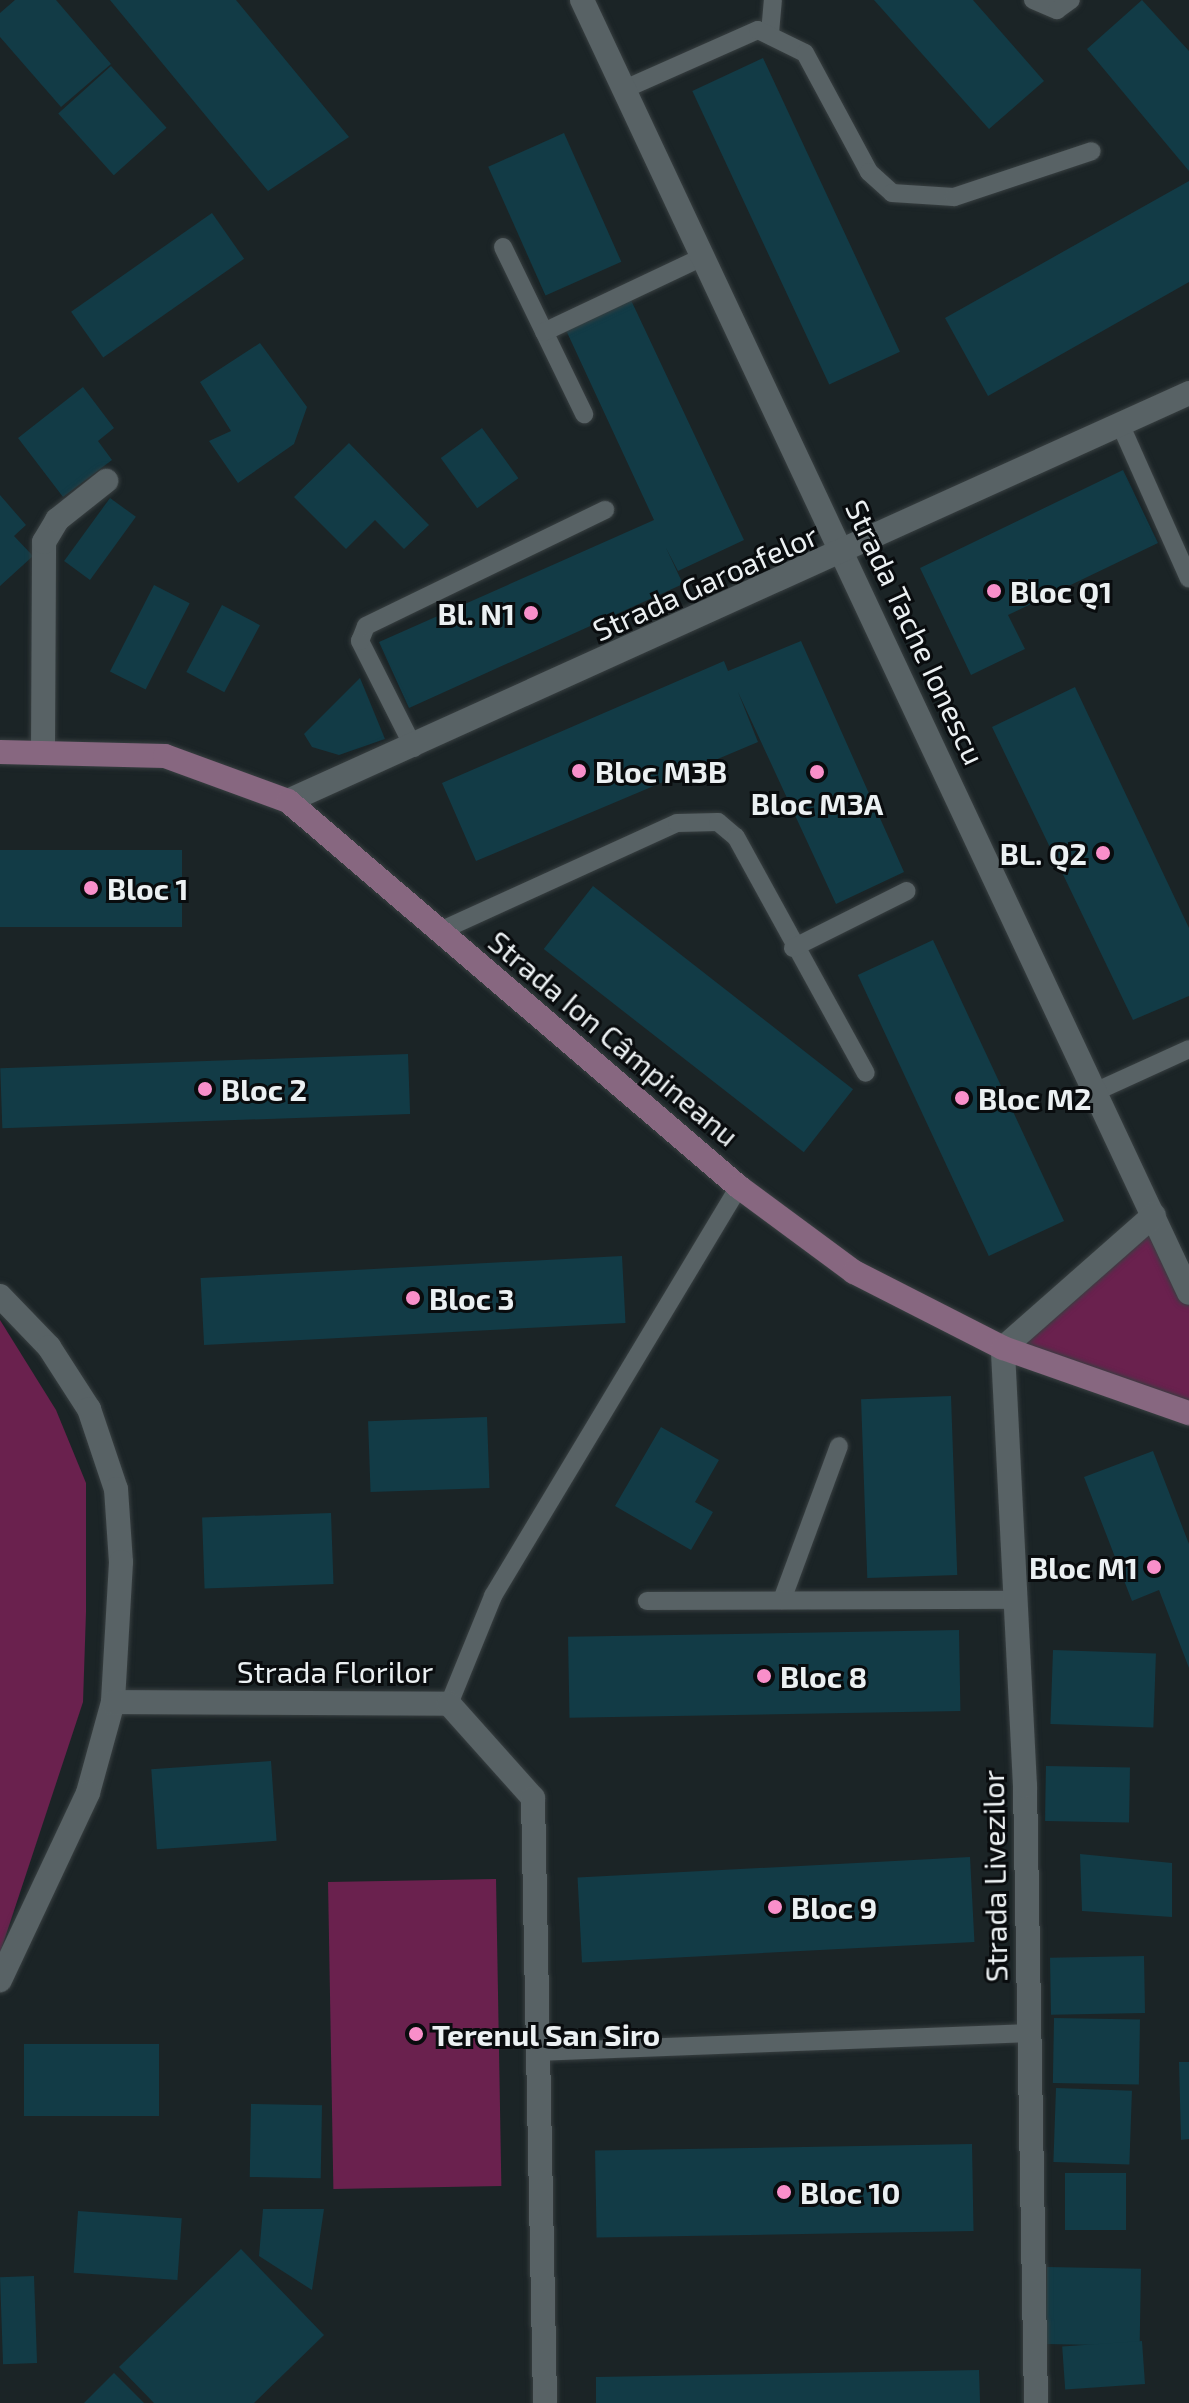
<!DOCTYPE html>
<html>
<head>
<meta charset="utf-8">
<style>
  body { margin:0 }
  #map { position:relative; width:1189px; height:2403px; overflow:hidden; background:#1b2426; font-family:"Exo 2",sans-serif }
  div>[style] { position:absolute }
  .green>* { inset:0; background:#6a214e; transform-origin:0 0 }
  .building>* { inset:0; background:#123b46; transform-origin:0 0 }
  .roads { filter:drop-shadow(0 0 2px #383f41) drop-shadow(0 0 2px #383f41) }
  .lane>* { height:18px; margin:-9px; padding:0 9px; transform-origin:9px; border-radius:9px; background:#586265 }
  .street>* { height:24px; margin:-12px; padding:0 12px; transform-origin:12px; border-radius:12px; background:#586265 }
  .secondary>* { height:24px; margin:-12px; padding:0 12px; transform-origin:12px; border-radius:12px; background:#876780 }
  .dots>* { width:22px; height:22px; translate:-50% -50%; box-sizing:border-box; border:4px solid #090c0e; border-radius:50% }
  span { translate:-50% -50%; white-space:nowrap; text-align:center; line-height:1.15; -webkit-text-stroke:6px #090c0e; paint-order:stroke }
  .street-label { font-size:30px; color:#ebf0f2 }
  .poi-label { font-size:30px; color:#ebf0f2; font-weight:700 }
  .left { translate:0 -50%; text-align:left }
  .right { translate:-100% -50%; text-align:right }
</style>
</head>
<body>
<div id="map">
  <div class="green">
    <div style="clip-path:polygon(1154px 1215px,1189px 1293px,1189px 1413px,1003px 1348px)"></div>
    <div style="clip-path:polygon(0 1320px,56px 1410px,86px 1483px,86px 1612px,83px 1702px,0 1953px)"></div>
    <div style="left:496px;top:1879px;width:307px;height:168px;rotate:89deg"></div>
  </div>
  <div class="building">
    <div style="clip-path:polygon(15px 0,56px 0,111px 64px,61px 107px,0 37px,0 13px)"></div>
    <div style="clip-path:polygon(110px 0,236px 0,349px 137px,268px 191px)"></div>
    <div style="clip-path:polygon(874px 0,973px 0,1044px 81px,989px 129px)"></div>
    <div style="clip-path:polygon(1142px 0,1189px 51px,1189px 171px,1087px 49px)"></div>
    <div style="left:763px;top:58px;width:324px;height:78px;rotate:65deg"></div>
    <div style="left:111px;top:66px;width:83px;height:71px;rotate:48deg"></div>
    <div style="left:564px;top:133px;width:141px;height:83px;rotate:66deg"></div>
    <div style="clip-path:polygon(1189px 181px,1189px 282px,988px 396px,945px 318px)"></div>
    <div style="left:212px;top:213px;width:56px;height:172px;rotate:55deg"></div>
    <div style="clip-path:polygon(630px 298px,744px 540px,678px 571px,666px 548px,683px 584px,409px 708px,379px 642px,654px 520px,565px 328px)"></div>
    <div style="clip-path:polygon(260px 343px,307px 407px,294px 444px,238px 483px,209px 441px,231px 431px,200px 382px)"></div>
    <div style="clip-path:polygon(83px 387px,114px 428px,98px 441px,112px 460px,63px 497px,18px 438px)"></div>
    <div style="left:482px;top:428px;width:62px;height:51px;rotate:54deg"></div>
    <div style="clip-path:polygon(349px 443px,429px 525px,404px 549px,375px 520px,346px 549px,294px 497px)"></div>
    <div style="clip-path:polygon(1123px 470px,1158px 543px,1008px 615px,1025px 649px,971px 675px,920px 568px)"></div>
    <div style="clip-path:polygon(0 495px,26px 525px,14px 536px,33px 556px,0 586px)"></div>
    <div style="left:110px;top:498px;width:32px;height:78px;rotate:36deg"></div>
    <div style="left:154px;top:585px;width:40px;height:97px;rotate:27deg"></div>
    <div style="left:222px;top:605px;width:43px;height:76px;rotate:28deg"></div>
    <div style="clip-path:polygon(801px 641px,904px 872px,836px 904px,738px 692px,758px 742px,476px 861px,442px 783px,724px 661px,728px 671px)"></div>
    <div style="clip-path:polygon(360px 678px,385px 739px,339px 755px,312px 747px,304px 734px)"></div>
    <div style="clip-path:polygon(1075px 687px,1189px 928px,1189px 996px,1133px 1020px,992px 727px)"></div>
    <div style="left:0;top:850px;width:182px;height:77px"></div>
    <div style="left:593px;top:886px;width:330px;height:80px;rotate:38deg"></div>
    <div style="left:933px;top:940px;width:310px;height:83px;rotate:65deg"></div>
    <div style="left:408px;top:1054px;width:60px;height:408px;rotate:88deg"></div>
    <div style="left:622px;top:1256px;width:67px;height:422px;rotate:87deg"></div>
    <div style="left:951px;top:1396px;width:179px;height:90px;rotate:88deg"></div>
    <div style="left:487px;top:1417px;width:71px;height:119px;rotate:88deg"></div>
    <div style="clip-path:polygon(661px 1427px,719px 1460px,695px 1502px,713px 1512px,691px 1550px,615px 1506px)"></div>
    <div style="clip-path:polygon(1153px 1451px,1189px 1544px,1189px 1668px,1159px 1590px,1132px 1601px,1084px 1477px)"></div>
    <div style="left:331px;top:1513px;width:71px;height:129px;rotate:88deg"></div>
    <div style="left:959px;top:1630px;width:81px;height:391px;rotate:89deg"></div>
    <div style="left:1053px;top:1650px;width:103px;height:74px;rotate:2deg"></div>
    <div style="left:271px;top:1761px;width:80px;height:120px;rotate:86deg"></div>
    <div style="left:1046px;top:1766px;width:84px;height:55px;rotate:1deg"></div>
    <div style="clip-path:polygon(1080px 1854px,1172px 1863px,1172px 1917px,1082px 1911px)"></div>
    <div style="left:970px;top:1857px;width:85px;height:393px;rotate:87deg"></div>
    <div style="left:1144px;top:1956px;width:57px;height:94px;rotate:89deg"></div>
    <div style="left:1054px;top:2018px;width:86px;height:65px;rotate:1deg"></div>
    <div style="left:159px;top:2044px;width:72px;height:135px;rotate:90deg"></div>
    <div style="clip-path:polygon(1179px 2062px,1189px 2062px,1189px 2139px,1181px 2140px)"></div>
    <div style="left:1056px;top:2088px;width:76px;height:74px;rotate:2deg"></div>
    <div style="left:251px;top:2104px;width:71px;height:73px;rotate:1deg"></div>
    <div style="left:972px;top:2144px;width:87px;height:377px;rotate:89deg"></div>
    <div style="left:1065px;top:2173px;width:61px;height:57px"></div>
    <div style="clip-path:polygon(263px 2209px,324px 2209px,312px 2290px,259px 2256px)"></div>
    <div style="left:78px;top:2211px;width:104px;height:62px;rotate:4deg"></div>
    <div style="clip-path:polygon(241px 2249px,324px 2335px,254px 2403px,154px 2403px,119px 2367px)"></div>
    <div style="left:1047px;top:2267px;width:94px;height:77px;rotate:1deg"></div>
    <div style="left:34px;top:2276px;width:87px;height:34px;rotate:88deg"></div>
    <div style="left:1142px;top:2341px;width:43px;height:80px;rotate:86deg"></div>
    <div style="clip-path:polygon(979px 2370px,980px 2403px,596px 2403px,596px 2377px)"></div>
    <div style="clip-path:polygon(114px 2373px,144px 2403px,84px 2403px)"></div>
  </div>
  <div class="roads">
    <div class="lane">
      <div style="left:1033px;top:0;width:26px;rotate:23deg"></div>
      <div style="left:1057px;top:10px;width:17px;rotate:-36deg"></div>
      <div style="left:770px;top:33px;width:33px;rotate:-85deg"></div>
      <div style="left:627px;top:88px;width:143px;rotate:-23.9deg"></div>
      <div style="left:758px;top:30px;width:52px;rotate:26.1deg"></div>
      <div style="left:805px;top:53px;width:135px;rotate:61.7deg"></div>
      <div style="left:869px;top:172px;width:31px;rotate:42deg"></div>
      <div style="left:892px;top:193px;width:62px;rotate:3.7deg"></div>
      <div style="left:954px;top:197px;width:145px;rotate:-18.4deg"></div>
      <div style="left:503px;top:247px;width:186px;rotate:64.1deg"></div>
      <div style="left:544px;top:332px;width:178px;rotate:-25.3deg"></div>
      <div style="left:1121px;top:426px;width:167px;rotate:66deg"></div>
      <div style="left:414px;top:748px;width:120px;rotate:-116.8deg"></div>
      <div style="left:360px;top:641px;width:16px;rotate:-68deg"></div>
      <div style="left:366px;top:626px;width:266px;rotate:-25.9deg"></div>
      <div style="left:440px;top:931px;width:260px;rotate:-24.5deg"></div>
      <div style="left:677px;top:823px;width:41px;rotate:-1.4deg"></div>
      <div style="left:718px;top:822px;width:23px;rotate:40deg"></div>
      <div style="left:736px;top:837px;width:269px;rotate:61.2deg"></div>
      <div style="left:793px;top:948px;width:127px;rotate:-26.6deg"></div>
      <div style="left:1097px;top:1091px;width:101px;rotate:-24.5deg"></div>
      <div style="left:782px;top:1600px;width:164px;rotate:-69.7deg"></div>
      <div style="left:647px;top:1601px;width:371px;rotate:-0.2deg"></div>
      <div style="left:449px;top:1704px;width:117px;rotate:-67.8deg"></div>
      <div style="left:493px;top:1596px;width:477px;rotate:-59deg"></div>
      <div style="left:538px;top:2052px;width:491px;rotate:-2.2deg"></div>
    </div>
    <div class="street">
      <div style="left:582px;top:0;width:1428px;rotate:64.85deg"></div>
      <div style="left:43px;top:748px;width:206px;rotate:-89.7deg"></div>
      <div style="left:44px;top:542px;width:26px;rotate:-59deg"></div>
      <div style="left:57px;top:520px;width:63px;rotate:-38.5deg"></div>
      <div style="left:288px;top:801px;width:989px;rotate:-24.36deg"></div>
      <div style="left:0;top:1296px;width:71px;rotate:46.1deg"></div>
      <div style="left:49px;top:1347px;width:74px;rotate:57.2deg"></div>
      <div style="left:89px;top:1409px;width:84px;rotate:71.4deg"></div>
      <div style="left:116px;top:1489px;width:73px;rotate:86.1deg"></div>
      <div style="left:121px;top:1562px;width:140px;rotate:93.3deg"></div>
      <div style="left:113px;top:1702px;width:94px;rotate:105.4deg"></div>
      <div style="left:88px;top:1793px;width:207px;rotate:115.2deg"></div>
      <div style="left:113px;top:1702px;width:336px;rotate:0.3deg"></div>
      <div style="left:449px;top:1704px;width:126px;rotate:48.2deg"></div>
      <div style="left:533px;top:1798px;width:605px;rotate:88.86deg"></div>
      <div style="left:1036px;top:2403px;width:617px;rotate:-91.02deg"></div>
      <div style="left:1025px;top:1786px;width:439px;rotate:-92.9deg"></div>
      <div style="left:1003px;top:1348px;width:201px;rotate:-41.4deg"></div>
    </div>
    <div class="secondary">
      <div style="left:0;top:752px;width:165px;rotate:1.4deg"></div>
      <div style="left:165px;top:756px;width:131px;rotate:20.1deg"></div>
      <div style="left:288px;top:801px;width:594px;rotate:40.56deg"></div>
      <div style="left:739px;top:1187px;width:143px;rotate:36.5deg"></div>
      <div style="left:854px;top:1272px;width:167px;rotate:27deg"></div>
      <div style="left:1003px;top:1348px;width:197px;rotate:19.3deg"></div>
    </div>
  </div>
  <div class="dots">
    <div style="left:994px;top:591px;background:#f98fca"></div>
    <div style="left:531px;top:613px;background:#f98fca"></div>
    <div style="left:579px;top:771px;background:#f98fca"></div>
    <div style="left:817px;top:772px;background:#f98fca"></div>
    <div style="left:1103px;top:853px;background:#f98fca"></div>
    <div style="left:91px;top:888px;background:#f98fca"></div>
    <div style="left:205px;top:1089px;background:#f98fca"></div>
    <div style="left:962px;top:1098px;background:#f98fca"></div>
    <div style="left:413px;top:1298px;background:#f98fca"></div>
    <div style="left:1154px;top:1567px;background:#f98fca"></div>
    <div style="left:764px;top:1676px;background:#f98fca"></div>
    <div style="left:775px;top:1907px;background:#f98fca"></div>
    <div style="left:416px;top:2034px;background:#f98fca"></div>
    <div style="left:784px;top:2192px;background:#f98fca"></div>
  </div>
  <div class="street-label">
    <span style="left:705px;top:582px;rotate:-24deg">Strada Garoafelor</span>
    <span style="left:916px;top:632px;rotate:65deg">Strada Tache Ionescu</span>
    <span style="left:614px;top:1038px;rotate:40deg">Strada Ion Câmpineanu</span>
    <span style="left:335px;top:1671px">Strada Florilor</span>
    <span style="left:994px;top:1876px;rotate:-91deg">Strada Livezilor</span>
  </div>
  <div class="poi-label">
    <span class="left" style="left:1010px;top:591px">Bloc Q1</span>
    <span class="right" style="left:515px;top:613px">Bl. N1</span>
    <span class="left" style="left:595px;top:771px">Bloc M3B</span>
    <span style="left:817px;top:803px">Bloc M3A</span>
    <span class="right" style="left:1087px;top:853px">BL. Q2</span>
    <span class="left" style="left:107px;top:888px">Bloc 1</span>
    <span class="left" style="left:221px;top:1089px">Bloc 2</span>
    <span class="left" style="left:978px;top:1098px">Bloc M2</span>
    <span class="left" style="left:429px;top:1298px">Bloc 3</span>
    <span class="right" style="left:1138px;top:1567px">Bloc M1</span>
    <span class="left" style="left:780px;top:1676px">Bloc 8</span>
    <span class="left" style="left:791px;top:1907px">Bloc 9</span>
    <span class="left" style="left:432px;top:2034px">Terenul San Siro</span>
    <span class="left" style="left:800px;top:2192px">Bloc 10</span>
  </div>
</div>
</body>
</html>
